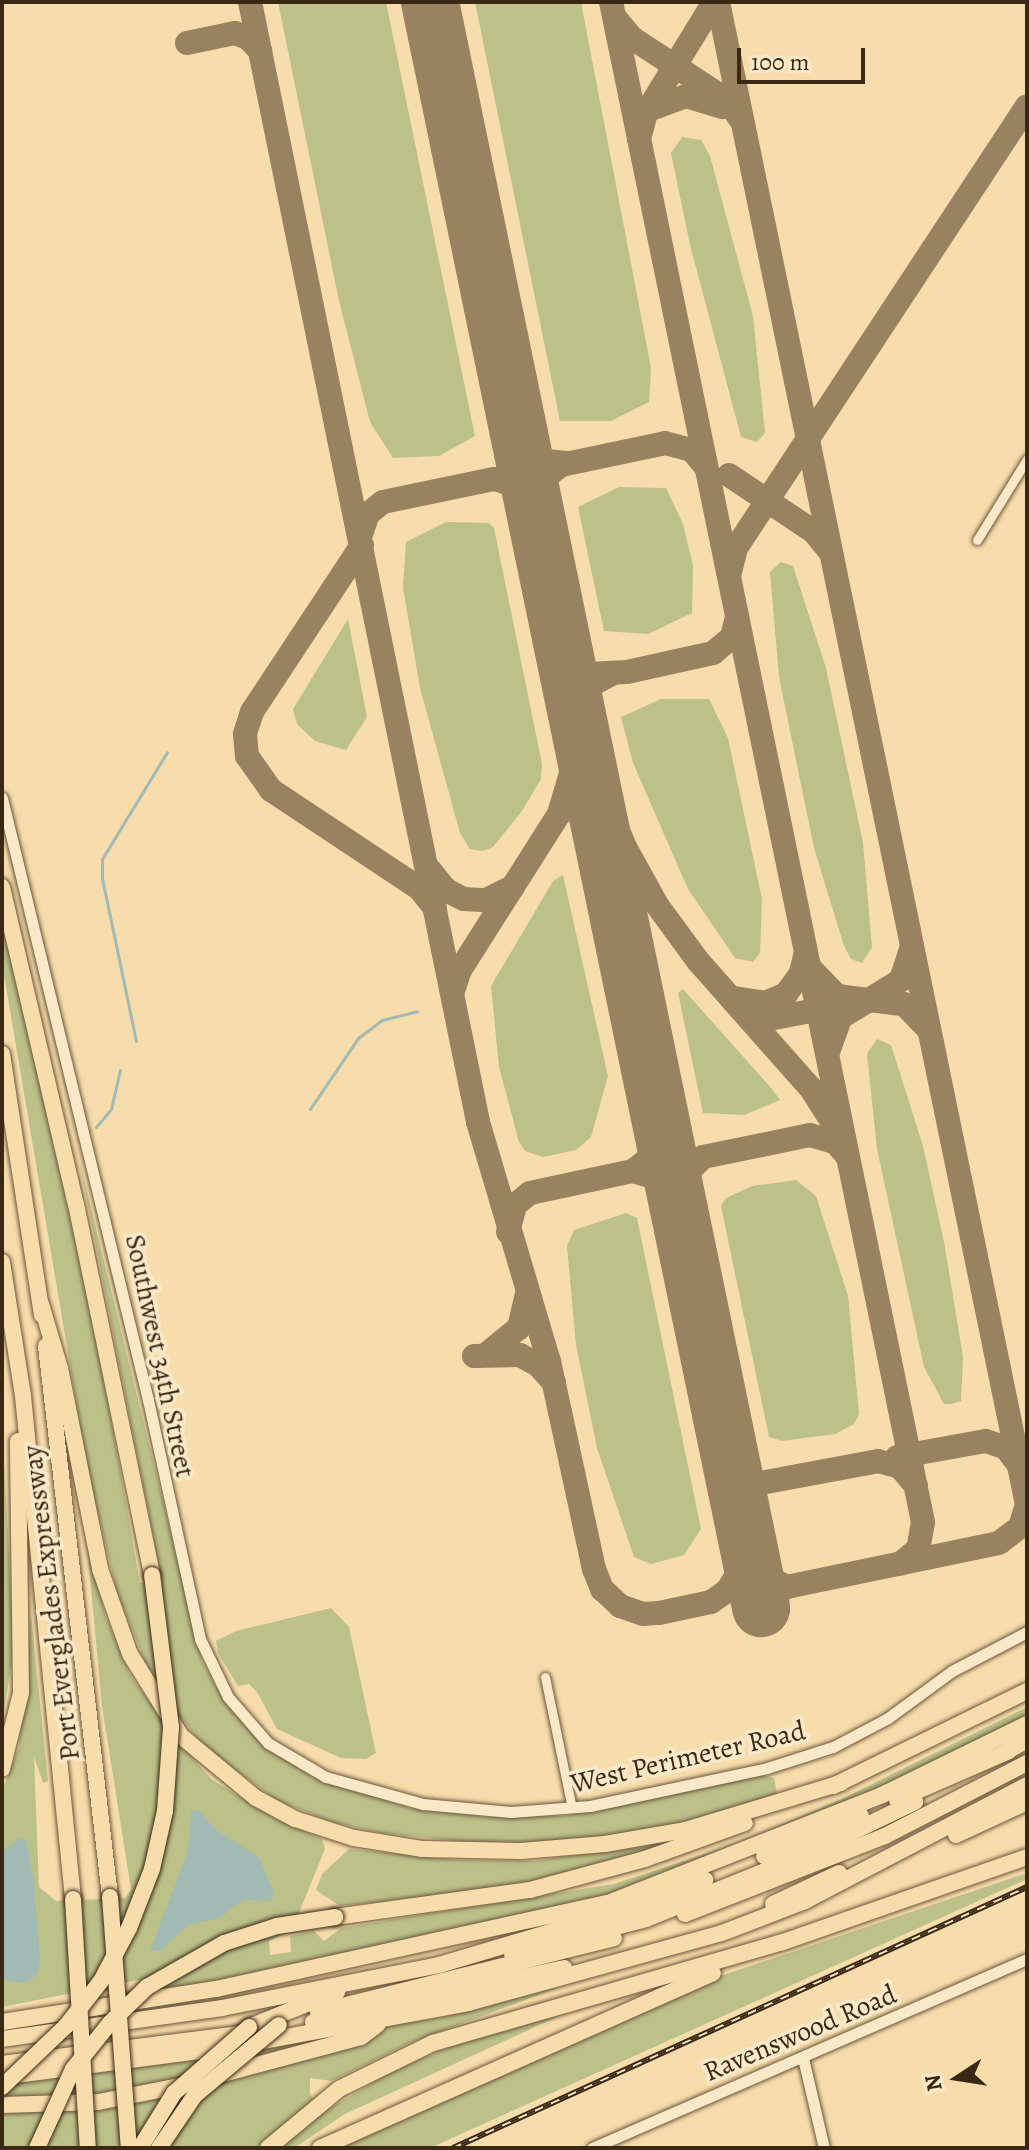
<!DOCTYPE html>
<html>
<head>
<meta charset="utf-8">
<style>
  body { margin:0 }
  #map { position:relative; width:1029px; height:2150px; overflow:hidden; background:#f8ddac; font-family:Alegreya,serif }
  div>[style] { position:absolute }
  .green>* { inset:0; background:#bcc18a }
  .water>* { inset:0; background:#a1bab4 }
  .stream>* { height:3px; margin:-1.5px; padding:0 1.5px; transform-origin:1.5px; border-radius:1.5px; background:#a1bab4 }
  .taxiway>* { height:24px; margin:-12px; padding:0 12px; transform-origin:12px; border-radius:12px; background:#998260 }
  .runway>* { height:58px; margin:-29px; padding:0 29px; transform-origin:29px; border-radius:29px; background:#998260 }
  .roads { filter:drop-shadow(0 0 2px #6a553a) drop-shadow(0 0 2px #6a553a) }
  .minor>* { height:9px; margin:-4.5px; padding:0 4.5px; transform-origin:4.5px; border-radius:4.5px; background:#fae9c9 }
  .tertiary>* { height:11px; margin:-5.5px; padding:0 5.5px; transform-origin:5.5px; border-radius:5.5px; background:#fae9c9 }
  .motorway>* { height:16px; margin:-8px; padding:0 8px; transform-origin:8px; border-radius:8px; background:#f8ddac }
  .rail>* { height:6px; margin-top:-3px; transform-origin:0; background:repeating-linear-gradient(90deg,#fae9c9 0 9px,#3a2814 0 18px); box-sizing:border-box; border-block:2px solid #3a2814 }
  .bridges { filter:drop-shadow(0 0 2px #3a2814) drop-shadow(0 0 2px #3a2814) }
  .motorway-bridge>* { height:16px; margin:-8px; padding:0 8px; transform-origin:8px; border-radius:8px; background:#f8ddac }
  span { translate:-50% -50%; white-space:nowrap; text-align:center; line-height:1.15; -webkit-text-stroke:7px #fae9c9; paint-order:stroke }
  .street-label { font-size:28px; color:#3a2814 }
  .frame { position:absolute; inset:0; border:4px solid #3a2814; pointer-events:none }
  .north { position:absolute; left:917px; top:2038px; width:80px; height:80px; -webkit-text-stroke:6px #fae9c9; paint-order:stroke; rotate:258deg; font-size:22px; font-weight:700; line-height:32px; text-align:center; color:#3a2814 }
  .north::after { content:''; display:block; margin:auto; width:28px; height:36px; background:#3a2814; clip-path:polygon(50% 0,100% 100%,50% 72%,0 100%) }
  .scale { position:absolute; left:737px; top:48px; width:128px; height:36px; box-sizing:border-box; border:4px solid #3a2814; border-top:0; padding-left:10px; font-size:24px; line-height:28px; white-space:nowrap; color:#3a2814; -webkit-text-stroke:6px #fae9c9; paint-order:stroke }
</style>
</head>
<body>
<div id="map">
  <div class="green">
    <div style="clip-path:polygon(278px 2px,386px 2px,475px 436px,439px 456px,393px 458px,370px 422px,339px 301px)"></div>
    <div style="clip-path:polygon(475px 2px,581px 2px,651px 368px,649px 402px,611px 421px,560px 421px)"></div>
    <div style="clip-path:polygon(682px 137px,701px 140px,710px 156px,753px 316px,765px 433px,757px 442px,741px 437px,690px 245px,671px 153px)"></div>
    <div style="clip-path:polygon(619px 487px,666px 488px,683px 524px,693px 565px,692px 613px,648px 634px,604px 631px,578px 507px)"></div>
    <div style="clip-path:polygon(446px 522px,489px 523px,494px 528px,542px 764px,541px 779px,522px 811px,493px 847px,483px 851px,470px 849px,460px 833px,420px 688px,403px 588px,406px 542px)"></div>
    <div style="clip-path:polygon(781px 562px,793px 566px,826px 668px,863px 843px,872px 947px,862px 963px,851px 959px,844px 946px,814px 848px,779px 677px,770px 572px)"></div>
    <div style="clip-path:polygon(348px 619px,367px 717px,346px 750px,315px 741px,297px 724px,293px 709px)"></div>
    <div style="clip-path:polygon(661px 699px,709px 699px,728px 738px,762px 899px,760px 953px,753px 962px,735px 958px,688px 889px,633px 763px,621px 717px)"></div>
    <div style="clip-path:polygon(563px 875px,608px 1076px,591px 1137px,576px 1150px,543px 1157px,525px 1151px,519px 1142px,499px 1067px,491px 986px,553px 881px)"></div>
    <div style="clip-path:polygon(2px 916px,96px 1334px,140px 1583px,162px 1582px,79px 1159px,202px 1661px,222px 1698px,256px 1738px,312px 1777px,410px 1808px,488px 1817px,566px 1816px,758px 1774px,774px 1778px,777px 1794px,767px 1802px,677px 1827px,596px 1839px,496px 1845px,382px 1833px,332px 1822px,277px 1800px,206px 1748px,184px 1722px,151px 1676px,117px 1592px,88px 1471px,2px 963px)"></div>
    <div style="clip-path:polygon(683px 989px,772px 1089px,780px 1100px,744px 1115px,703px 1113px,678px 993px)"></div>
    <div style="clip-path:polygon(877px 1039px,891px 1045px,923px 1146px,944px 1242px,963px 1357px,961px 1401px,952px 1404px,944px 1404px,924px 1367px,877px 1149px,867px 1054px)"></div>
    <div style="clip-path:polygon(796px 1180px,816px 1196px,848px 1296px,859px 1414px,854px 1424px,835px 1434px,782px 1441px,769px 1437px,721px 1206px,726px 1198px,752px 1186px)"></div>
    <div style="clip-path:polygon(626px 1213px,637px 1218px,701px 1529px,684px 1555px,651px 1564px,634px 1557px,597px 1448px,576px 1345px,567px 1246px,574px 1230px)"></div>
    <div style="clip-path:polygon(2px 1422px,14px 1647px,2px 1725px)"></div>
    <div style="clip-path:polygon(87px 1546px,105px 1615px,130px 1675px,182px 1746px,211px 1779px,274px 1818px,322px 1839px,325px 1849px,292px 1930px,269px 1941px,270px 1955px,291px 1952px,290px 1936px,314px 1931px,324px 1941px,341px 1928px,614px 1884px,738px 1843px,842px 1799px,1027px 1707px,1027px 1719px,887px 1790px,715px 1863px,486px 1933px,164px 1990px,138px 1980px,2px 2007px,2px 1791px,19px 1748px,31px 1614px,48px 1781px,43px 1783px,34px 1757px,39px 1887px,56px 1901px,125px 1898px,131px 1889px,102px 1706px)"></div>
    <div style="clip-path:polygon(331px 1608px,349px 1627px,376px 1753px,366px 1759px,341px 1758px,277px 1729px,257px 1692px,249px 1684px,238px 1686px,218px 1653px,216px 1641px,236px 1631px)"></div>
    <div style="clip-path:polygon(701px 1837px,586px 1872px,509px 1887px,340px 1906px,316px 1890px,322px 1874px,349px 1849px,456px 1860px,534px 1861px)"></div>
    <div style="clip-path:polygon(1027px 1873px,1027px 1879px,430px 2148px,341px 2148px,640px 2003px)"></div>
    <div style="clip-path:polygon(563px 1986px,412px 2042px,331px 2081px,310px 2078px,310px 2093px,320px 2114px,390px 2073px,451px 2046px,605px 1995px,345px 2114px,294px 2148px,2px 2148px,2px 2084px,444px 2017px)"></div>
  </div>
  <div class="water">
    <div style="clip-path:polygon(198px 1810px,216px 1830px,259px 1857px,274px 1894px,271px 1901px,244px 1900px,219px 1918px,188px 1925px,161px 1950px,150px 1951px,188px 1851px,191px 1812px)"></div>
    <div style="clip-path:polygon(19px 1838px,26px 1840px,34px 1882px,40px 1961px,37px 1974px,26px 1983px,2px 1980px,2px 1852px)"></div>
  </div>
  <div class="stream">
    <div style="left:136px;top:1041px;width:167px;rotate:-101.8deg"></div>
    <div style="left:102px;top:878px;width:19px;rotate:-90deg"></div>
    <div style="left:102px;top:859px;width:125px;rotate:-58.7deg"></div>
    <div style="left:310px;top:1109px;width:86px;rotate:-55.9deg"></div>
    <div style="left:358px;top:1038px;width:30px;rotate:-37deg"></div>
    <div style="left:382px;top:1020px;width:36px;rotate:-14deg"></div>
    <div style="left:96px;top:1127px;width:23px;rotate:-50deg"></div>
    <div style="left:111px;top:1109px;width:40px;rotate:-77deg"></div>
  </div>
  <div class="taxiway">
    <div style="left:250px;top:2px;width:1143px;rotate:78.49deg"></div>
    <div style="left:478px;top:1122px;width:249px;rotate:73.5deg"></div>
    <div style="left:549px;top:1361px;width:213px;rotate:77.8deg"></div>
    <div style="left:594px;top:1569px;width:22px;rotate:68deg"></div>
    <div style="left:602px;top:1589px;width:25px;rotate:43deg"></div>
    <div style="left:620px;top:1606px;width:24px;rotate:19deg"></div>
    <div style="left:643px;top:1614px;width:16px;rotate:-4deg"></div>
    <div style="left:659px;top:1613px;width:53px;rotate:-11.9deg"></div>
    <div style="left:711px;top:1602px;width:19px;rotate:-35deg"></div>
    <div style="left:727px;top:1591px;width:32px;rotate:-58deg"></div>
    <div style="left:744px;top:1564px;width:20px;rotate:-87deg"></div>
    <div style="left:611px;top:2px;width:1552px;rotate:78.4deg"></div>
    <div style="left:923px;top:1522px;width:27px;rotate:100deg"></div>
    <div style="left:918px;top:1549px;width:23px;rotate:140deg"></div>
    <div style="left:718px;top:2px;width:1534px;rotate:78.38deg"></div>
    <div style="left:1027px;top:1505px;width:23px;rotate:108deg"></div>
    <div style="left:1020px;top:1527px;width:26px;rotate:143deg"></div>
    <div style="left:999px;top:1543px;width:217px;rotate:168.3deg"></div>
    <div style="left:787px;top:1587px;width:33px;rotate:-153deg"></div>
    <div style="left:758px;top:1572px;width:48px;rotate:-106.9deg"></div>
    <div style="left:616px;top:19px;width:25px;rotate:50deg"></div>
    <div style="left:632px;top:38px;width:113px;rotate:33.1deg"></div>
    <div style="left:727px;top:100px;width:24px;rotate:55deg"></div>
    <div style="left:187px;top:43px;width:49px;rotate:-11.8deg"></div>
    <div style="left:235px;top:33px;width:14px;rotate:21deg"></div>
    <div style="left:248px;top:38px;width:18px;rotate:47deg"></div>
    <div style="left:648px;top:110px;width:40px;rotate:-20.2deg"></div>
    <div style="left:686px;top:96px;width:38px;rotate:17deg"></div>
    <div style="left:639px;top:139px;width:27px;rotate:-75deg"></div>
    <div style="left:646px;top:113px;width:130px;rotate:-58.5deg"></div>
    <div style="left:521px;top:439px;width:27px;rotate:51deg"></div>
    <div style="left:538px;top:460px;width:30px;rotate:6deg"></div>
    <div style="left:729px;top:475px;width:102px;rotate:33.8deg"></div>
    <div style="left:814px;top:532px;width:27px;rotate:51deg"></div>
    <div style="left:534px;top:503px;width:24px;rotate:-71deg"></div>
    <div style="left:542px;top:480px;width:24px;rotate:-38deg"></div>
    <div style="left:561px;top:465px;width:106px;rotate:-11.9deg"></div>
    <div style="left:665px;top:443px;width:28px;rotate:15deg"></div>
    <div style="left:692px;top:450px;width:22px;rotate:51deg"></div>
    <div style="left:360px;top:537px;width:24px;rotate:-71deg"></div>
    <div style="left:368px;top:514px;width:19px;rotate:-39deg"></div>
    <div style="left:383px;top:502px;width:113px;rotate:-11.7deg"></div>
    <div style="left:494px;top:479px;width:22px;rotate:16deg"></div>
    <div style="left:515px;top:485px;width:26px;rotate:43deg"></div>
    <div style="left:362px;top:545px;width:200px;rotate:123.4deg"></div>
    <div style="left:252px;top:712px;width:23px;rotate:108deg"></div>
    <div style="left:245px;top:734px;width:22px;rotate:85deg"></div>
    <div style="left:247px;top:756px;width:42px;rotate:54.8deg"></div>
    <div style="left:271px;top:790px;width:179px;rotate:33.6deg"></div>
    <div style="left:420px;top:889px;width:24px;rotate:52deg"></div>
    <div style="left:730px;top:572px;width:25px;rotate:-76deg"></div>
    <div style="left:736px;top:548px;width:529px;rotate:-56.64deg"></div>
    <div style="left:564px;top:651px;width:33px;rotate:44deg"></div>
    <div style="left:588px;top:674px;width:39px;rotate:-3deg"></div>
    <div style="left:627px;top:672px;width:88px;rotate:-12.5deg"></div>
    <div style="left:713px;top:653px;width:25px;rotate:-40deg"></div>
    <div style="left:732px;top:637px;width:21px;rotate:-76deg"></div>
    <div style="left:576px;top:711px;width:28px;rotate:-63deg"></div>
    <div style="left:589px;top:686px;width:26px;rotate:-28deg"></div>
    <div style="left:584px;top:750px;width:105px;rotate:67.1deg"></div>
    <div style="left:625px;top:847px;width:66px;rotate:61.1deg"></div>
    <div style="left:657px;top:905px;width:69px;rotate:53.8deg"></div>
    <div style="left:698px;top:961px;width:172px;rotate:48.5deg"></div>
    <div style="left:812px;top:1090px;width:45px;rotate:57.7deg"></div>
    <div style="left:429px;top:869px;width:27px;rotate:51deg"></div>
    <div style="left:446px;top:890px;width:20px;rotate:27deg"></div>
    <div style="left:464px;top:899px;width:22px;rotate:3deg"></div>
    <div style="left:486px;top:900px;width:30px;rotate:-26deg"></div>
    <div style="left:812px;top:970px;width:36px;rotate:46deg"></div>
    <div style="left:837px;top:996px;width:32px;rotate:7deg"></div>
    <div style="left:869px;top:1000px;width:38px;rotate:-32deg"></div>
    <div style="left:901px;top:980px;width:35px;rotate:-72deg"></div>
    <div style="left:453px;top:991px;width:22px;rotate:-72deg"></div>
    <div style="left:460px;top:970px;width:185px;rotate:-57.6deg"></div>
    <div style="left:559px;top:814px;width:53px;rotate:-73.6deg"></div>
    <div style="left:574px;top:763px;width:47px;rotate:-86.3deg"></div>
    <div style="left:734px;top:998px;width:31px;rotate:9deg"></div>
    <div style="left:765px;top:1003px;width:23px;rotate:-23deg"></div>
    <div style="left:786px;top:994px;width:26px;rotate:-54deg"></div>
    <div style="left:801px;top:973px;width:18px;rotate:-77deg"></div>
    <div style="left:741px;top:1009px;width:30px;rotate:20deg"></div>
    <div style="left:769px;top:1019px;width:64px;rotate:-10.8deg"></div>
    <div style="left:828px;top:1052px;width:37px;rotate:-70deg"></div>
    <div style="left:841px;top:1017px;width:33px;rotate:-31deg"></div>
    <div style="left:869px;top:1000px;width:35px;rotate:7deg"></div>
    <div style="left:904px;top:1004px;width:35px;rotate:46deg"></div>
    <div style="left:633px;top:1171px;width:29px;rotate:-38deg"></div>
    <div style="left:656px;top:1153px;width:30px;rotate:-81deg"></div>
    <div style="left:680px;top:1215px;width:35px;rotate:-90deg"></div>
    <div style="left:680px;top:1180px;width:33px;rotate:-45deg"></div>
    <div style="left:703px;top:1157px;width:109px;rotate:-11.6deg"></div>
    <div style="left:810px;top:1135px;width:26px;rotate:16deg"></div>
    <div style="left:835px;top:1142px;width:18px;rotate:49deg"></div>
    <div style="left:508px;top:1232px;width:28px;rotate:-75deg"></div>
    <div style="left:515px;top:1205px;width:19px;rotate:-39deg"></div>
    <div style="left:530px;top:1193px;width:105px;rotate:-12.1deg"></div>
    <div style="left:633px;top:1171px;width:31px;rotate:17deg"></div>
    <div style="left:663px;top:1180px;width:33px;rotate:63deg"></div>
    <div style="left:489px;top:1352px;width:38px;rotate:-39deg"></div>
    <div style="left:519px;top:1328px;width:36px;rotate:-77deg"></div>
    <div style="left:474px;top:1356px;width:46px;rotate:-1.2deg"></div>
    <div style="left:520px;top:1355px;width:21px;rotate:29deg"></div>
    <div style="left:538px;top:1365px;width:24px;rotate:48deg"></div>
    <div style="left:729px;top:1451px;width:28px;rotate:60deg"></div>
    <div style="left:743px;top:1475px;width:20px;rotate:24deg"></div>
    <div style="left:761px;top:1483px;width:119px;rotate:-10.6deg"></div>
    <div style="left:878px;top:1461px;width:23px;rotate:15deg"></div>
    <div style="left:900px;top:1467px;width:25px;rotate:50deg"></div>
    <div style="left:897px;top:1457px;width:90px;rotate:-10.2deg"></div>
    <div style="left:986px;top:1441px;width:21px;rotate:19deg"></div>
    <div style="left:1006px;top:1448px;width:21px;rotate:53deg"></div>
  </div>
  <div class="runway">
    <div style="left:430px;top:2px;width:1640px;rotate:78.35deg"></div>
  </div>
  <div class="roads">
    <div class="minor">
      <div style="left:977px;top:540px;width:95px;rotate:-58.3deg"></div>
      <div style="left:545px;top:1677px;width:134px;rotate:78.4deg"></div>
    </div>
    <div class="tertiary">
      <div style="left:2px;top:798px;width:619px;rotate:76.37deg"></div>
      <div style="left:148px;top:1400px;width:245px;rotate:77.7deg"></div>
      <div style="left:200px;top:1639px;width:64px;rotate:64.2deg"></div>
      <div style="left:228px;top:1697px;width:61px;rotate:49deg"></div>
      <div style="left:268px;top:1743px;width:67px;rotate:30.4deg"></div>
      <div style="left:326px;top:1777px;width:101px;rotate:15.6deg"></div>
      <div style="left:423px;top:1804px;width:88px;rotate:5.2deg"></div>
      <div style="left:511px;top:1812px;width:79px;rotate:-4.3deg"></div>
      <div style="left:590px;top:1806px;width:181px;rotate:-12.1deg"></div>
      <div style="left:767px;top:1768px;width:69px;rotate:-17.7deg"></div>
      <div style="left:833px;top:1747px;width:62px;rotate:-27.8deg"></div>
      <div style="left:888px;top:1718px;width:79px;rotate:-36.3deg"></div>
      <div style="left:952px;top:1671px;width:85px;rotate:-27.5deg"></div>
      <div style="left:803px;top:2058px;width:92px;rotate:76.9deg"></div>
      <div style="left:592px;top:2148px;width:474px;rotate:-23.5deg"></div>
    </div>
    <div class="motorway">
      <div style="left:2px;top:887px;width:326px;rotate:76.9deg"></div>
      <div style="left:76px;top:1204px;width:379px;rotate:78.4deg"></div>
      <div style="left:2px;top:1054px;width:264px;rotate:81.3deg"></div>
      <div style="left:2px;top:1262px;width:136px;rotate:81.1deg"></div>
      <div style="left:23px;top:1396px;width:505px;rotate:84.32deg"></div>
      <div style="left:41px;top:1304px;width:67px;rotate:73.5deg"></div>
      <div style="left:60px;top:1368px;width:205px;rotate:78.7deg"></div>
      <div style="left:100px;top:1569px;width:90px;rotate:70.6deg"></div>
      <div style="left:130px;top:1654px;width:97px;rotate:58.1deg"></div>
      <div style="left:181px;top:1736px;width:97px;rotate:39.6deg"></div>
      <div style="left:256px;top:1798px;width:44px;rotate:28.3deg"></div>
      <div style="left:295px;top:1819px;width:62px;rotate:17.9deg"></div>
      <div style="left:354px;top:1838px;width:70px;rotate:9.1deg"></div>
      <div style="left:423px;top:1849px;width:98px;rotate:1.2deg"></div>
      <div style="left:521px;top:1851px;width:84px;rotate:-4.8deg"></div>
      <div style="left:605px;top:1844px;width:81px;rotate:-9.9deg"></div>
      <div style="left:685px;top:1830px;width:163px;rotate:-16.8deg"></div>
      <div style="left:46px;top:1346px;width:555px;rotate:83.37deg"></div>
      <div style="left:1002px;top:1754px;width:29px;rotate:-29deg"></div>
      <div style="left:2px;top:1769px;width:78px;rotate:-76deg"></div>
      <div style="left:21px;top:1693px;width:252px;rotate:-90.7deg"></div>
      <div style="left:833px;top:1786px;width:216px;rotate:-26.1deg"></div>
      <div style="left:897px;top:1800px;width:122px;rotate:-23.6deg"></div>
      <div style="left:956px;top:1835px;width:78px;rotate:-24.9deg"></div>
      <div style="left:764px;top:1856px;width:105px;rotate:-22.4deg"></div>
      <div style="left:773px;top:1904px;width:73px;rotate:-25.2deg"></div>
      <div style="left:685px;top:1914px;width:215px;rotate:-21.3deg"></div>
      <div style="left:885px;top:1836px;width:160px;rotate:-27.2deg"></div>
      <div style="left:335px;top:1917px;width:197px;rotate:-7.9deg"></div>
      <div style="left:530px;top:1890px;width:119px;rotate:-15.1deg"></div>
      <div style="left:645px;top:1859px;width:106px;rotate:-19.8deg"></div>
      <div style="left:512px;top:1954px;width:138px;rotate:-14.6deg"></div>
      <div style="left:646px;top:1919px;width:176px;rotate:-22deg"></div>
      <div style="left:809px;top:1853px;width:118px;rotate:-25.7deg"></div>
      <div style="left:318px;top:2012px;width:305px;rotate:-14deg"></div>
      <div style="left:2px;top:2022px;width:217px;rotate:-8.8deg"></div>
      <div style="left:216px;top:1989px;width:401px;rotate:-12.4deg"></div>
      <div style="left:608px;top:1903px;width:295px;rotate:-21.5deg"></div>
      <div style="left:882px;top:1795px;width:161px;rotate:-26.1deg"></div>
      <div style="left:313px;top:2022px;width:257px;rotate:-12.1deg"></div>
      <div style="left:249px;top:2027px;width:95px;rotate:-21.7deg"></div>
      <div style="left:2px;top:2039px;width:222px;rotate:-8deg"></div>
      <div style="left:222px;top:2008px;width:221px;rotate:-11.2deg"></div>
      <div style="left:439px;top:1965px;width:215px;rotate:-16.5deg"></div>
      <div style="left:645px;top:1904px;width:65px;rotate:-21.8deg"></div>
      <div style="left:253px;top:2043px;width:219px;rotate:-10.5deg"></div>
      <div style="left:468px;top:2003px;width:263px;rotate:-15.4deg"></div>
      <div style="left:722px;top:1933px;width:89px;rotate:-21.1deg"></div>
      <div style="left:805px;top:1901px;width:250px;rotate:-27.6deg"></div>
      <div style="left:2px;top:2064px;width:246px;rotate:-7.2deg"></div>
      <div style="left:219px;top:2075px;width:147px;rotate:-15deg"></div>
      <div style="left:361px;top:2037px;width:21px;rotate:-37deg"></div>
      <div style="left:8px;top:2076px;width:224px;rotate:-7.4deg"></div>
      <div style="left:2px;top:2105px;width:96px;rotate:-1.8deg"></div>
      <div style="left:98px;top:2102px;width:89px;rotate:-11.1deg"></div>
      <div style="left:268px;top:2148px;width:92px;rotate:-39.7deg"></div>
      <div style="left:339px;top:2089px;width:105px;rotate:-26.1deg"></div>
      <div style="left:433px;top:2043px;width:364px;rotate:-16.1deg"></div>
      <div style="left:783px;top:1942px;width:258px;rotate:-19.2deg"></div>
      <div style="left:320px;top:2148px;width:430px;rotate:-24deg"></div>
    </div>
  </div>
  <div class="rail">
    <div style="left:453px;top:2148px;width:631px;rotate:-24.45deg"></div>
  </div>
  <div class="bridges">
    <div class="motorway-bridge">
      <div style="left:110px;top:1897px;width:252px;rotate:85.7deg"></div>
      <div style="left:73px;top:1899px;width:249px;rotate:86.6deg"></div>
      <div style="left:2px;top:2087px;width:88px;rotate:-43.6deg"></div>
      <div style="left:66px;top:2026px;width:57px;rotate:-52.1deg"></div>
      <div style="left:101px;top:1981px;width:60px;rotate:-62.2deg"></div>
      <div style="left:129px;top:1928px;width:63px;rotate:-68.7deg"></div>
      <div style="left:152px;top:1869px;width:59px;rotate:-77.4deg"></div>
      <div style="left:165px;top:1811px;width:84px;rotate:-85.9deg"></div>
      <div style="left:171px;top:1727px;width:153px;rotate:-97.1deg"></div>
      <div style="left:37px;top:2148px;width:87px;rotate:-65.5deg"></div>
      <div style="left:73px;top:2069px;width:59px;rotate:-51.2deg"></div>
      <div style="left:110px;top:2023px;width:52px;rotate:-44.2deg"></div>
      <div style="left:147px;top:1987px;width:89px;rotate:-29.7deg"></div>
      <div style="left:224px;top:1943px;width:56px;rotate:-17.8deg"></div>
      <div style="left:277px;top:1926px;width:59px;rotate:-8.8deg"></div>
      <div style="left:140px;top:2148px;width:65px;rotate:-58.3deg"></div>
      <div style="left:174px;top:2093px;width:100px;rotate:-41.3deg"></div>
      <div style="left:159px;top:2148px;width:64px;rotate:-55.8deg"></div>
      <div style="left:195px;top:2095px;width:109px;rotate:-39.8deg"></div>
    </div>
  </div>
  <div class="street-label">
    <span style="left:160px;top:1356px;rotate:78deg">Southwest 34th Street</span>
    <span style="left:51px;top:1603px;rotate:-97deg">Port Everglades Expressway</span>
    <span style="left:688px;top:1757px;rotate:-13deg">West Perimeter Road</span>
    <span style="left:800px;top:2033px;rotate:-23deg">Ravenswood Road</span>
  </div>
  <div class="frame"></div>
  <div class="north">N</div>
  <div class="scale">100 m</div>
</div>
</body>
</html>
